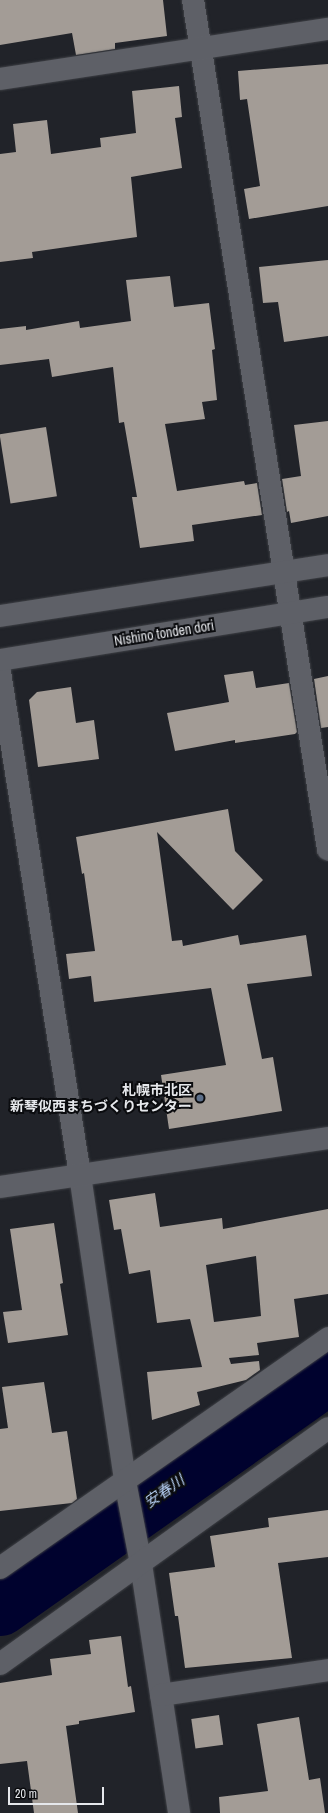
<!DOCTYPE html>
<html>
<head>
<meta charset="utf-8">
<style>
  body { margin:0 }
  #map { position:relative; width:328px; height:1813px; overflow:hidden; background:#212329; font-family:"Archivo Narrow","Noto Sans JP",sans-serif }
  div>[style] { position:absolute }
  .river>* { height:57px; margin:-28.5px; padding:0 28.5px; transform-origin:28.5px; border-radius:28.5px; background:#00022e }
  .building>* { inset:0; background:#a39c96; transform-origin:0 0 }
  .roads { filter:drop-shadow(0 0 1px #3f4146) drop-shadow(0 0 1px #3f4146) }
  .minor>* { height:22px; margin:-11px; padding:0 11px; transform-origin:11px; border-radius:11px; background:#5e6067 }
  .tertiary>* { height:22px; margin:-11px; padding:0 11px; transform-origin:11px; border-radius:11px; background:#5e6067 }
  .dots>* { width:11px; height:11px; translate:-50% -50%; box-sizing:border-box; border:2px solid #0b0c0f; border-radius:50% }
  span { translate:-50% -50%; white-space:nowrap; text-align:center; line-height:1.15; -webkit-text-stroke:4px #0b0c0f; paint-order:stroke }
  .street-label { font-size:14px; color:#e6e8ec }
  .poi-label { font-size:14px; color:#e6e8ec; font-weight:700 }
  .right { translate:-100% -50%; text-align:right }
  .water-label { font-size:15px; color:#bbd5fa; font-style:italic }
  .scale { position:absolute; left:8px; top:1787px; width:96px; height:18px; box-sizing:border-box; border:2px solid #e6e8ec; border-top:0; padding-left:5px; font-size:12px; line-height:14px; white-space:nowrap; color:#e6e8ec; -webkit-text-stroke:3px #0b0c0f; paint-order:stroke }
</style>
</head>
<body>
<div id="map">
  <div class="river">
    <div style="left:0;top:1607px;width:401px;rotate:-35.2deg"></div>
  </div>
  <div class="building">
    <div style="clip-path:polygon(0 0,163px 0,167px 36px,115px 43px,115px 49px,76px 55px,72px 33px,0 45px)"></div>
    <div style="clip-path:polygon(328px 64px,328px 206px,249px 219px,244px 189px,260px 186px,247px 99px,240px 100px,238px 71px)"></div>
    <div style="clip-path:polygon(179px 86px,182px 117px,175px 118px,182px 168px,131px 177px,137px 237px,32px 252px,33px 258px,0 262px,0 154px,16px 152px,13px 124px,47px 120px,51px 154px,101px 147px,100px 138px,136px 133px,132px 91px)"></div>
    <div style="clip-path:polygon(328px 260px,328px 336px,284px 342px,278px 302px,263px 303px,259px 267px)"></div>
    <div style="clip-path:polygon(170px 276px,174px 307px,209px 303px,215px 349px,212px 350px,217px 400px,202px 402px,205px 419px,165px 424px,177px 491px,244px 481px,245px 485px,257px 483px,262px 515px,192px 525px,194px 541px,140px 548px,132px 497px,137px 497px,124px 422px,119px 423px,113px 367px,52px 377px,49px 359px,0 365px,0 329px,26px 326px,26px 330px,79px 321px,80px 328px,131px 321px,126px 280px)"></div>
    <div style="clip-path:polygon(328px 421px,328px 516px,291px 523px,289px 511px,287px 512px,282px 479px,301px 476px,294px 425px)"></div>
    <div style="left:46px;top:427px;width:70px;height:47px;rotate:81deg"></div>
    <div style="clip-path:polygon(253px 671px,256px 688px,289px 683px,297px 732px,295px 734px,235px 743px,235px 740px,175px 751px,167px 713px,229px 702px,224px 675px)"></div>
    <div style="clip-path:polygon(328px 676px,328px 727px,321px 728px,314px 679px)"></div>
    <div style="clip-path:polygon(71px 687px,76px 723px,94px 720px,99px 759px,38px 767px,29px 700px,37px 692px)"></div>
    <div style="clip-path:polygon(228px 809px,235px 851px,263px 880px,233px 910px,157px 832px,172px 941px,182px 940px,183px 946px,238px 935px,240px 945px,306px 935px,312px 976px,247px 984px,262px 1059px,273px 1057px,282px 1111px,169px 1129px,161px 1075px,226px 1065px,211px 988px,94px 1002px,91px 976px,69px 979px,66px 954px,95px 951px,84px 873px,82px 874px,76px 837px)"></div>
    <div style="clip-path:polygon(evenodd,155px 1193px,160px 1227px,222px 1218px,223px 1229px,328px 1209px,328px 1294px,294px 1299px,299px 1337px,257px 1343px,259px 1355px,229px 1358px,231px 1364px,259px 1361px,260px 1370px,246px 1380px,197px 1392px,200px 1405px,152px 1420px,147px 1372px,202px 1367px,190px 1319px,157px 1323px,150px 1270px,129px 1274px,121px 1229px,114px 1230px,109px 1200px,155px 1193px,256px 1256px,261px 1316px,214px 1322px,206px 1265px,256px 1256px)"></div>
    <div style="clip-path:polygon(54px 1223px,63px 1283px,60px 1284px,68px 1335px,8px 1343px,3px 1312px,22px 1310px,10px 1229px)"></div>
    <div style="clip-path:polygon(44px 1382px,52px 1433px,67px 1431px,77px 1499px,72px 1503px,0 1511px,0 1429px,8px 1428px,2px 1387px)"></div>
    <div style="clip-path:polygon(328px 1510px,328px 1557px,278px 1563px,292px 1658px,185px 1668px,178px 1616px,175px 1616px,169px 1573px,215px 1567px,210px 1536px,269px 1527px,268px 1518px)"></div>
    <div style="clip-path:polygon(121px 1636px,128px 1687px,131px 1686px,135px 1712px,79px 1721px,79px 1724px,66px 1726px,78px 1813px,34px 1813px,27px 1761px,0 1764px,0 1683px,52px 1675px,50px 1659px,91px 1654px,89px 1640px)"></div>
    <div style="left:219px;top:1715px;width:30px;height:28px;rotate:82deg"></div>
    <div style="clip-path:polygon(299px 1717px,309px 1780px,320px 1778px,325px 1813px,220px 1813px,219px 1797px,268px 1791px,257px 1724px)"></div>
  </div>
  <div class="roads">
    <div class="minor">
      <div style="left:193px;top:0;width:860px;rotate:80.97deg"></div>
      <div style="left:0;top:79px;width:332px;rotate:-8.7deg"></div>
      <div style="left:0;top:672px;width:509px;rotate:80.96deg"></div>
      <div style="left:80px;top:1175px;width:309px;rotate:81.6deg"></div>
      <div style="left:125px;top:1481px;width:85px;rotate:79.1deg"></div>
      <div style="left:141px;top:1564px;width:252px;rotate:81.3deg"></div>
      <div style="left:0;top:1187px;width:332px;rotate:-8.5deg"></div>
      <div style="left:0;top:1568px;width:401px;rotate:-35deg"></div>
      <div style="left:0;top:1664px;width:404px;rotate:-35.7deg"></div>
      <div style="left:161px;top:1695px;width:169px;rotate:-8.5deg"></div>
    </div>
    <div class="tertiary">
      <div style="left:0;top:616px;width:332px;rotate:-8.8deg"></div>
      <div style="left:0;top:660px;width:332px;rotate:-9.2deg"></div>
    </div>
  </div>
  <div class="dots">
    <div style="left:200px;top:1098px;background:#5c6f8a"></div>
  </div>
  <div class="street-label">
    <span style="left:164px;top:633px;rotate:-9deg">Nishino tonden dori</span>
  </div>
  <div class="poi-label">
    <span class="right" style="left:192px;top:1098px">札幌市北区<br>新琴似西まちづくりセンター</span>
  </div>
  <div class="water-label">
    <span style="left:164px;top:1491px;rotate:-35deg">安春川</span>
  </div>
  <div class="scale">20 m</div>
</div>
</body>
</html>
